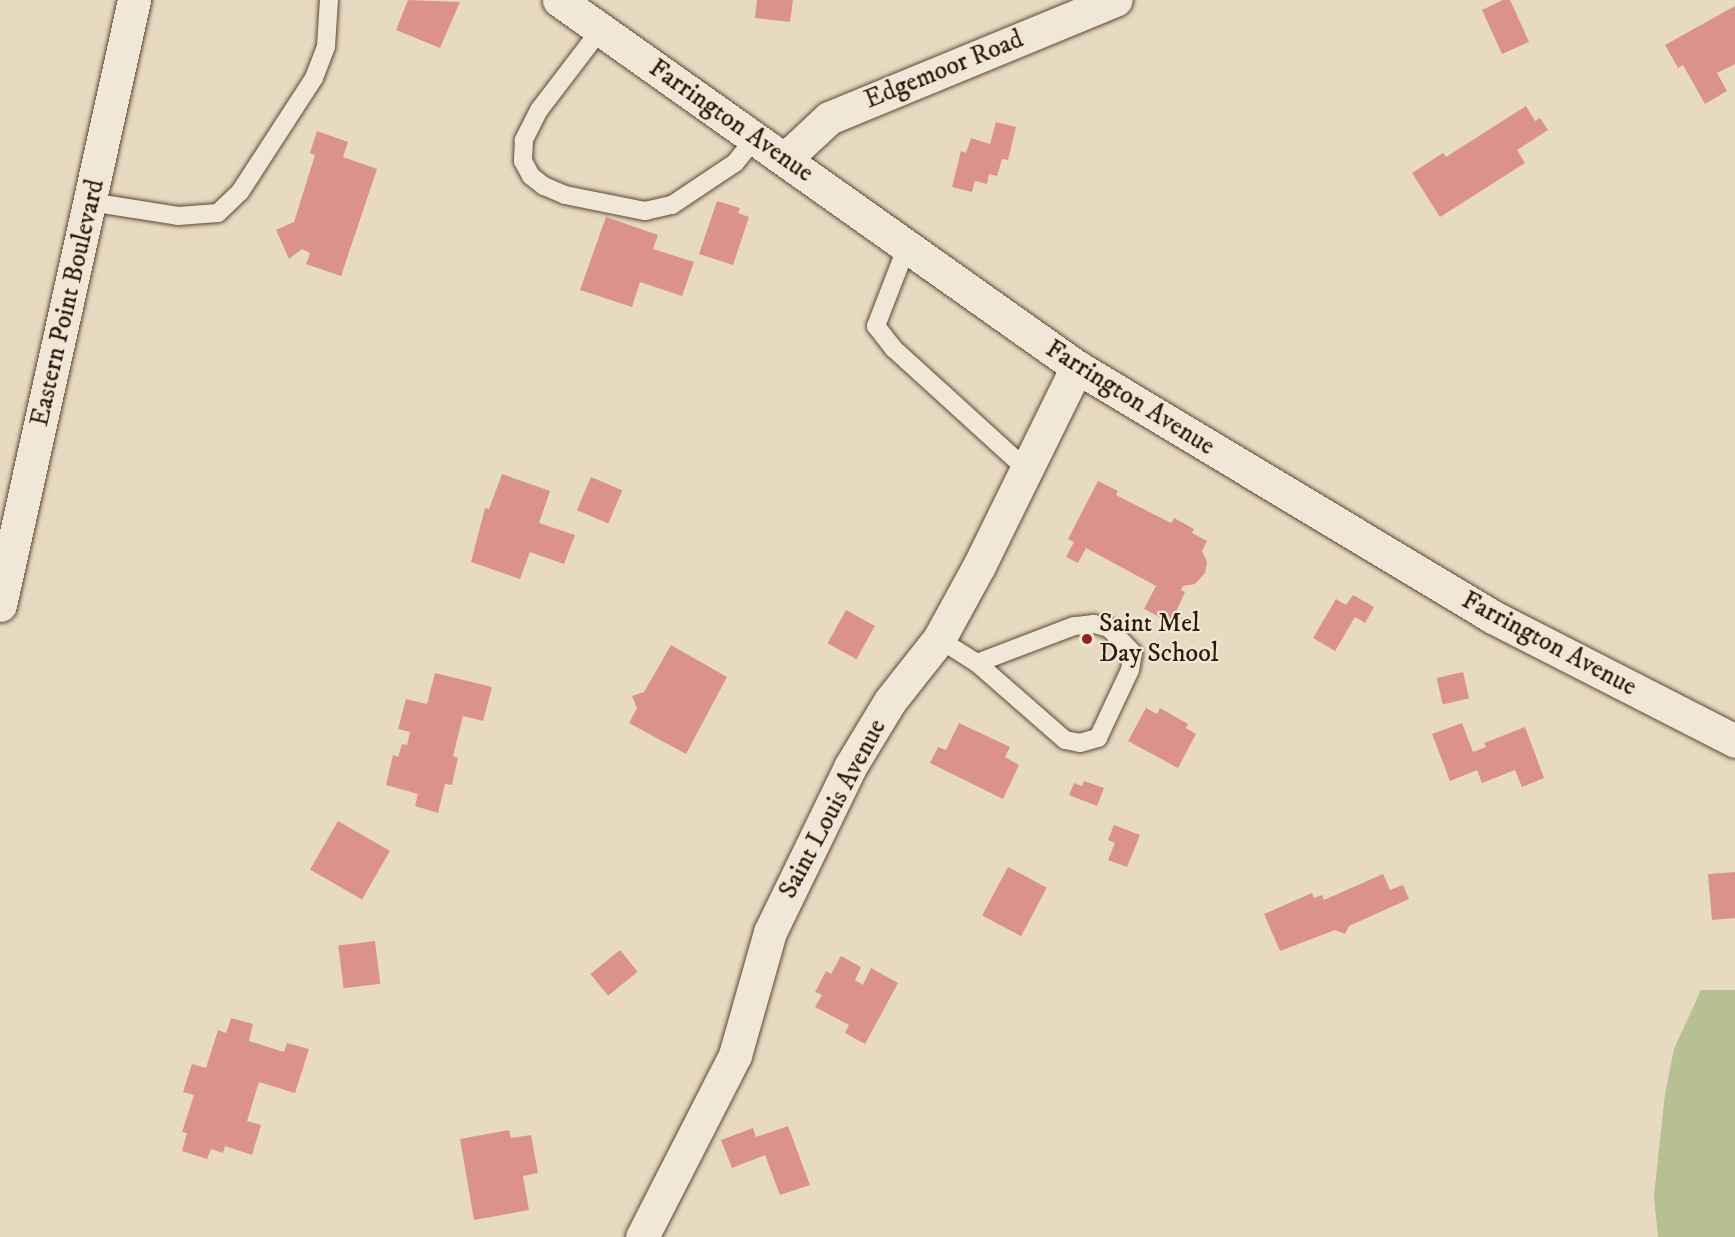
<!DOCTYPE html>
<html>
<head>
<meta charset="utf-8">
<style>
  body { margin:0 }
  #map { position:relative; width:1735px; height:1237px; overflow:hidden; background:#e8dac1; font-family:"IM FELL DW Pica",serif }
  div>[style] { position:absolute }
  .green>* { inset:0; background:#b6c093 }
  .building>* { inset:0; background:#db928b; transform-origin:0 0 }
  .roads { filter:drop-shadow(0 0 2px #5d4835) drop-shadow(0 0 2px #5d4835) }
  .service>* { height:18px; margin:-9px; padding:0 9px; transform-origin:9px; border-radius:9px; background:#f0e7d7 }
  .minor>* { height:33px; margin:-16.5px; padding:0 16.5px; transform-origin:16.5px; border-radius:16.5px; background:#f0e7d7 }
  .secondary>* { height:33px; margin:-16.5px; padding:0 16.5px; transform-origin:16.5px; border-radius:16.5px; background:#f0e7d7 }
  .dots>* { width:16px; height:16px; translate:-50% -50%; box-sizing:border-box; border:3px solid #f0e7d7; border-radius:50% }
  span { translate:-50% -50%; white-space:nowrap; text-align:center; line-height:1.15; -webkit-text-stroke:4.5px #f0e7d7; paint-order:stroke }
  .street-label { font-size:26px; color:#2f1806 }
  .poi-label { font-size:26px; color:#2f1806 }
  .left { translate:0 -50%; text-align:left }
</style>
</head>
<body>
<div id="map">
  <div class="green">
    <div style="clip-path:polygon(1701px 990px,1735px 990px,1735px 1237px,1658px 1237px,1654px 1196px,1665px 1094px,1674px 1049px)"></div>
  </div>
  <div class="building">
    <div style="clip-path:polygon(408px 0,460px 2px,440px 48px,396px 30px)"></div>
    <div style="clip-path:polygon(757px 0,793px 0,790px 22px,755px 18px)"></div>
    <div style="clip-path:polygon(1503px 0,1510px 0,1529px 42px,1502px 54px,1482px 10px)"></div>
    <div style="clip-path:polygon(1735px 6px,1735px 64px,1717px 73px,1727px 91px,1705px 104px,1683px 65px,1678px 68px,1665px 45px)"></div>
    <div style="clip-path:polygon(1526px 106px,1535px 121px,1540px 118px,1548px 130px,1517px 150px,1525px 163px,1440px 217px,1412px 173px,1443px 153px,1446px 157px)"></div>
    <div style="clip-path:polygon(996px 122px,1016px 127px,1008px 160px,1002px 159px,997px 176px,989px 174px,987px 184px,975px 181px,972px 192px,952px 187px,961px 151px,966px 153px,971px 138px,990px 144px)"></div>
    <div style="clip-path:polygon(317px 131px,348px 142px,343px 157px,377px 169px,341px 276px,306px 264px,310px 253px,302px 249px,289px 259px,276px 230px,294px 222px,315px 155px,310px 153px)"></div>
    <div style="clip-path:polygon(717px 201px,740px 208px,738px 213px,749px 217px,733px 265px,699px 254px)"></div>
    <div style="clip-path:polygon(606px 217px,658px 235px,653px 249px,694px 262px,682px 296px,640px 282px,632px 307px,580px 290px)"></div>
    <div style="clip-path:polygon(502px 474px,550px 491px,539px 523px,575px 535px,564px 564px,530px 552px,520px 579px,471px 562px,485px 508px,489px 509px)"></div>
    <div style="left:591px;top:477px;width:34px;height:36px;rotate:23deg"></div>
    <div style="clip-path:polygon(1098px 481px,1118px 491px,1116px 495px,1171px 523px,1174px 518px,1194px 529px,1192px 533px,1207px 541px,1202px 551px,1207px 562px,1205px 573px,1195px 584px,1183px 586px,1181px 590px,1185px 592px,1171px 623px,1144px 609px,1156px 586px,1086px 548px,1078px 563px,1066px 557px,1074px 542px,1068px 539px)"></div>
    <div style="clip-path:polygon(1353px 595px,1374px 607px,1365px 623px,1355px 617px,1335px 651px,1313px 638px,1336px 599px,1346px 605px)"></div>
    <div style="left:846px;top:610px;width:33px;height:38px;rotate:29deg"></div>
    <div style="clip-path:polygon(671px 645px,727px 677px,686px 754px,629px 723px,637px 708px,632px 696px,644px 692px)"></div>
    <div style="left:1463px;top:672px;width:27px;height:27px;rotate:77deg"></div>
    <div style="clip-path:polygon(435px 673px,492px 687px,483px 721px,463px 716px,453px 756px,458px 758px,452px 785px,445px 784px,438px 813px,415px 806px,418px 794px,386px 785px,393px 755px,398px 757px,402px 744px,407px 745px,410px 732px,398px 729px,406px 699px,427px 704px)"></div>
    <div style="clip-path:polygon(1146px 708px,1157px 714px,1160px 708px,1188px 724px,1186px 728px,1196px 734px,1178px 768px,1128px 741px)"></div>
    <div style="clip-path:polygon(959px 723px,1010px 747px,1005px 757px,1019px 765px,1003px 799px,930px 763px,938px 747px,946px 750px)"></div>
    <div style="clip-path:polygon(1462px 723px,1473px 752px,1486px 747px,1484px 743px,1525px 727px,1544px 778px,1522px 787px,1515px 770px,1482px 783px,1477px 770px,1450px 781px,1432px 734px)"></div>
    <div style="clip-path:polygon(1084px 781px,1104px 788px,1097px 806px,1069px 795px,1074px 783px,1082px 786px)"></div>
    <div style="left:338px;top:821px;width:60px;height:56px;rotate:30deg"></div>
    <div style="clip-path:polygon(1114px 825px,1140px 835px,1127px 867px,1108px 860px,1115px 843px,1108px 840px)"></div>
    <div style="left:1008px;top:867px;width:44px;height:55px;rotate:28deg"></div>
    <div style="clip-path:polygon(1735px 872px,1735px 918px,1712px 920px,1708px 874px)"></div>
    <div style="clip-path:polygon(1383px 874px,1390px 890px,1403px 885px,1409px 899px,1349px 926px,1345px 934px,1335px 930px,1280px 951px,1264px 914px,1312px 893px,1314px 898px,1322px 895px,1324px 900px)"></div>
    <div style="left:375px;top:941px;width:43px;height:37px;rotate:83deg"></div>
    <div style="left:620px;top:950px;width:28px;height:38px;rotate:51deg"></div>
    <div style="clip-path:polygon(841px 956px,861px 967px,855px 980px,863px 985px,871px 968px,898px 983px,865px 1044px,845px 1033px,849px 1025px,815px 1007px,822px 995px,815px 992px,826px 971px,831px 974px)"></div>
    <div style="clip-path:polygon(231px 1018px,253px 1024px,249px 1041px,284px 1052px,287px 1043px,309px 1049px,295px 1093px,259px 1082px,247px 1121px,261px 1125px,252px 1155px,225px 1146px,223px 1153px,211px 1149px,207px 1159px,182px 1151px,187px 1133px,182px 1132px,194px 1095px,183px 1092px,192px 1064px,206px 1068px,218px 1030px,226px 1033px)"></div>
    <div style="clip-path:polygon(788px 1126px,810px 1185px,780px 1195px,765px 1155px,732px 1168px,721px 1140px,753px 1128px,756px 1137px)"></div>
    <div style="clip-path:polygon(509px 1130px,511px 1138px,531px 1135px,538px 1173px,523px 1176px,529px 1210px,474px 1220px,460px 1139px)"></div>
  </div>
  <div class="roads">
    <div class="service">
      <div style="left:601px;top:29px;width:102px;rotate:127.4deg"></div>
      <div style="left:539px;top:110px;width:34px;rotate:117deg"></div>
      <div style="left:524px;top:140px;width:21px;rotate:93deg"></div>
      <div style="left:523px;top:161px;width:17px;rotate:62deg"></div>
      <div style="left:531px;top:176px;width:16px;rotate:38deg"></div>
      <div style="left:544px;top:186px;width:23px;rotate:23deg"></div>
      <div style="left:565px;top:195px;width:82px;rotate:11.3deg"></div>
      <div style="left:645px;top:211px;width:28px;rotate:-13deg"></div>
      <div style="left:672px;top:205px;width:76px;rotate:-33.7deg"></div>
      <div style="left:735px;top:163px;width:32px;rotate:-51deg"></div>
      <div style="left:90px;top:202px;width:89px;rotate:9deg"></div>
      <div style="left:178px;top:216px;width:40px;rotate:-4.3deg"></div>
      <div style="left:218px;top:213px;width:30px;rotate:-44deg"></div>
      <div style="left:240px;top:192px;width:136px;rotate:-57deg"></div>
      <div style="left:314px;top:78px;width:34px;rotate:-69deg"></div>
      <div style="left:326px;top:46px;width:46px;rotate:-86.3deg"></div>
      <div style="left:907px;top:246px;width:86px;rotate:111.2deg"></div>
      <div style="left:876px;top:326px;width:29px;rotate:52deg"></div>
      <div style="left:894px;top:349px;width:180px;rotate:42.3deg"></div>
      <div style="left:939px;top:639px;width:45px;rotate:32.3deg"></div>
      <div style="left:977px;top:663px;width:117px;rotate:41.2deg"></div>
      <div style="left:1065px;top:740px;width:15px;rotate:11deg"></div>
      <div style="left:1080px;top:743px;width:19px;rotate:-16deg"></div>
      <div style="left:1098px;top:738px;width:75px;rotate:-64.8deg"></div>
      <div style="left:1130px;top:670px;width:17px;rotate:-80deg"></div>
      <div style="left:1133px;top:653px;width:35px;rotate:-134deg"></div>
      <div style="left:1109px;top:628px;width:16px;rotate:-165deg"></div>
      <div style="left:1094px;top:624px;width:20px;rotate:174deg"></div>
      <div style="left:1074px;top:626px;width:104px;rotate:159.1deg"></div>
    </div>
    <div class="minor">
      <div style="left:785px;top:159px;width:60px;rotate:-43deg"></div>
      <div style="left:829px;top:118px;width:310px;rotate:-22.4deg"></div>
      <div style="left:0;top:605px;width:620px;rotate:-77.51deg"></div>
      <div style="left:642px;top:1237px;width:204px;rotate:-62.9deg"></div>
      <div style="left:735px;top:1055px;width:128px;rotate:-74.1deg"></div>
      <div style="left:770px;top:932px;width:183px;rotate:-64.1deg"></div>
      <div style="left:850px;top:767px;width:77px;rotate:-58.8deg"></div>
      <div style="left:890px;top:701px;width:79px;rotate:-51.7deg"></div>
      <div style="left:939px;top:639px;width:83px;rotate:-61.3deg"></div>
      <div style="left:979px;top:566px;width:222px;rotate:-63.8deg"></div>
    </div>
    <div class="secondary">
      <div style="left:559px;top:0;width:635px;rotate:35.32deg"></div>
      <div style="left:1077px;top:367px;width:485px;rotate:31deg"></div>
      <div style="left:1493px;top:617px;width:272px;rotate:27.1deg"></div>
    </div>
  </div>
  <div class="dots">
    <div style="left:1087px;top:639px;background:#8f2418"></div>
  </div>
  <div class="street-label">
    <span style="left:944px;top:70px;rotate:-22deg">Edgemoor Road</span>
    <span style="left:731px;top:121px;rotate:35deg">Farrington Avenue</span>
    <span style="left:68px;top:303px;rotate:-77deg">Eastern Point Boulevard</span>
    <span style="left:1130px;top:398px;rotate:32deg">Farrington Avenue</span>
    <span style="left:1549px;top:644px;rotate:28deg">Farrington Avenue</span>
    <span style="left:833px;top:809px;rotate:-62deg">Saint Louis Avenue</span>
  </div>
  <div class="poi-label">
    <span class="left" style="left:1099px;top:639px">Saint Mel<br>Day School</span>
  </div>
</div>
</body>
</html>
